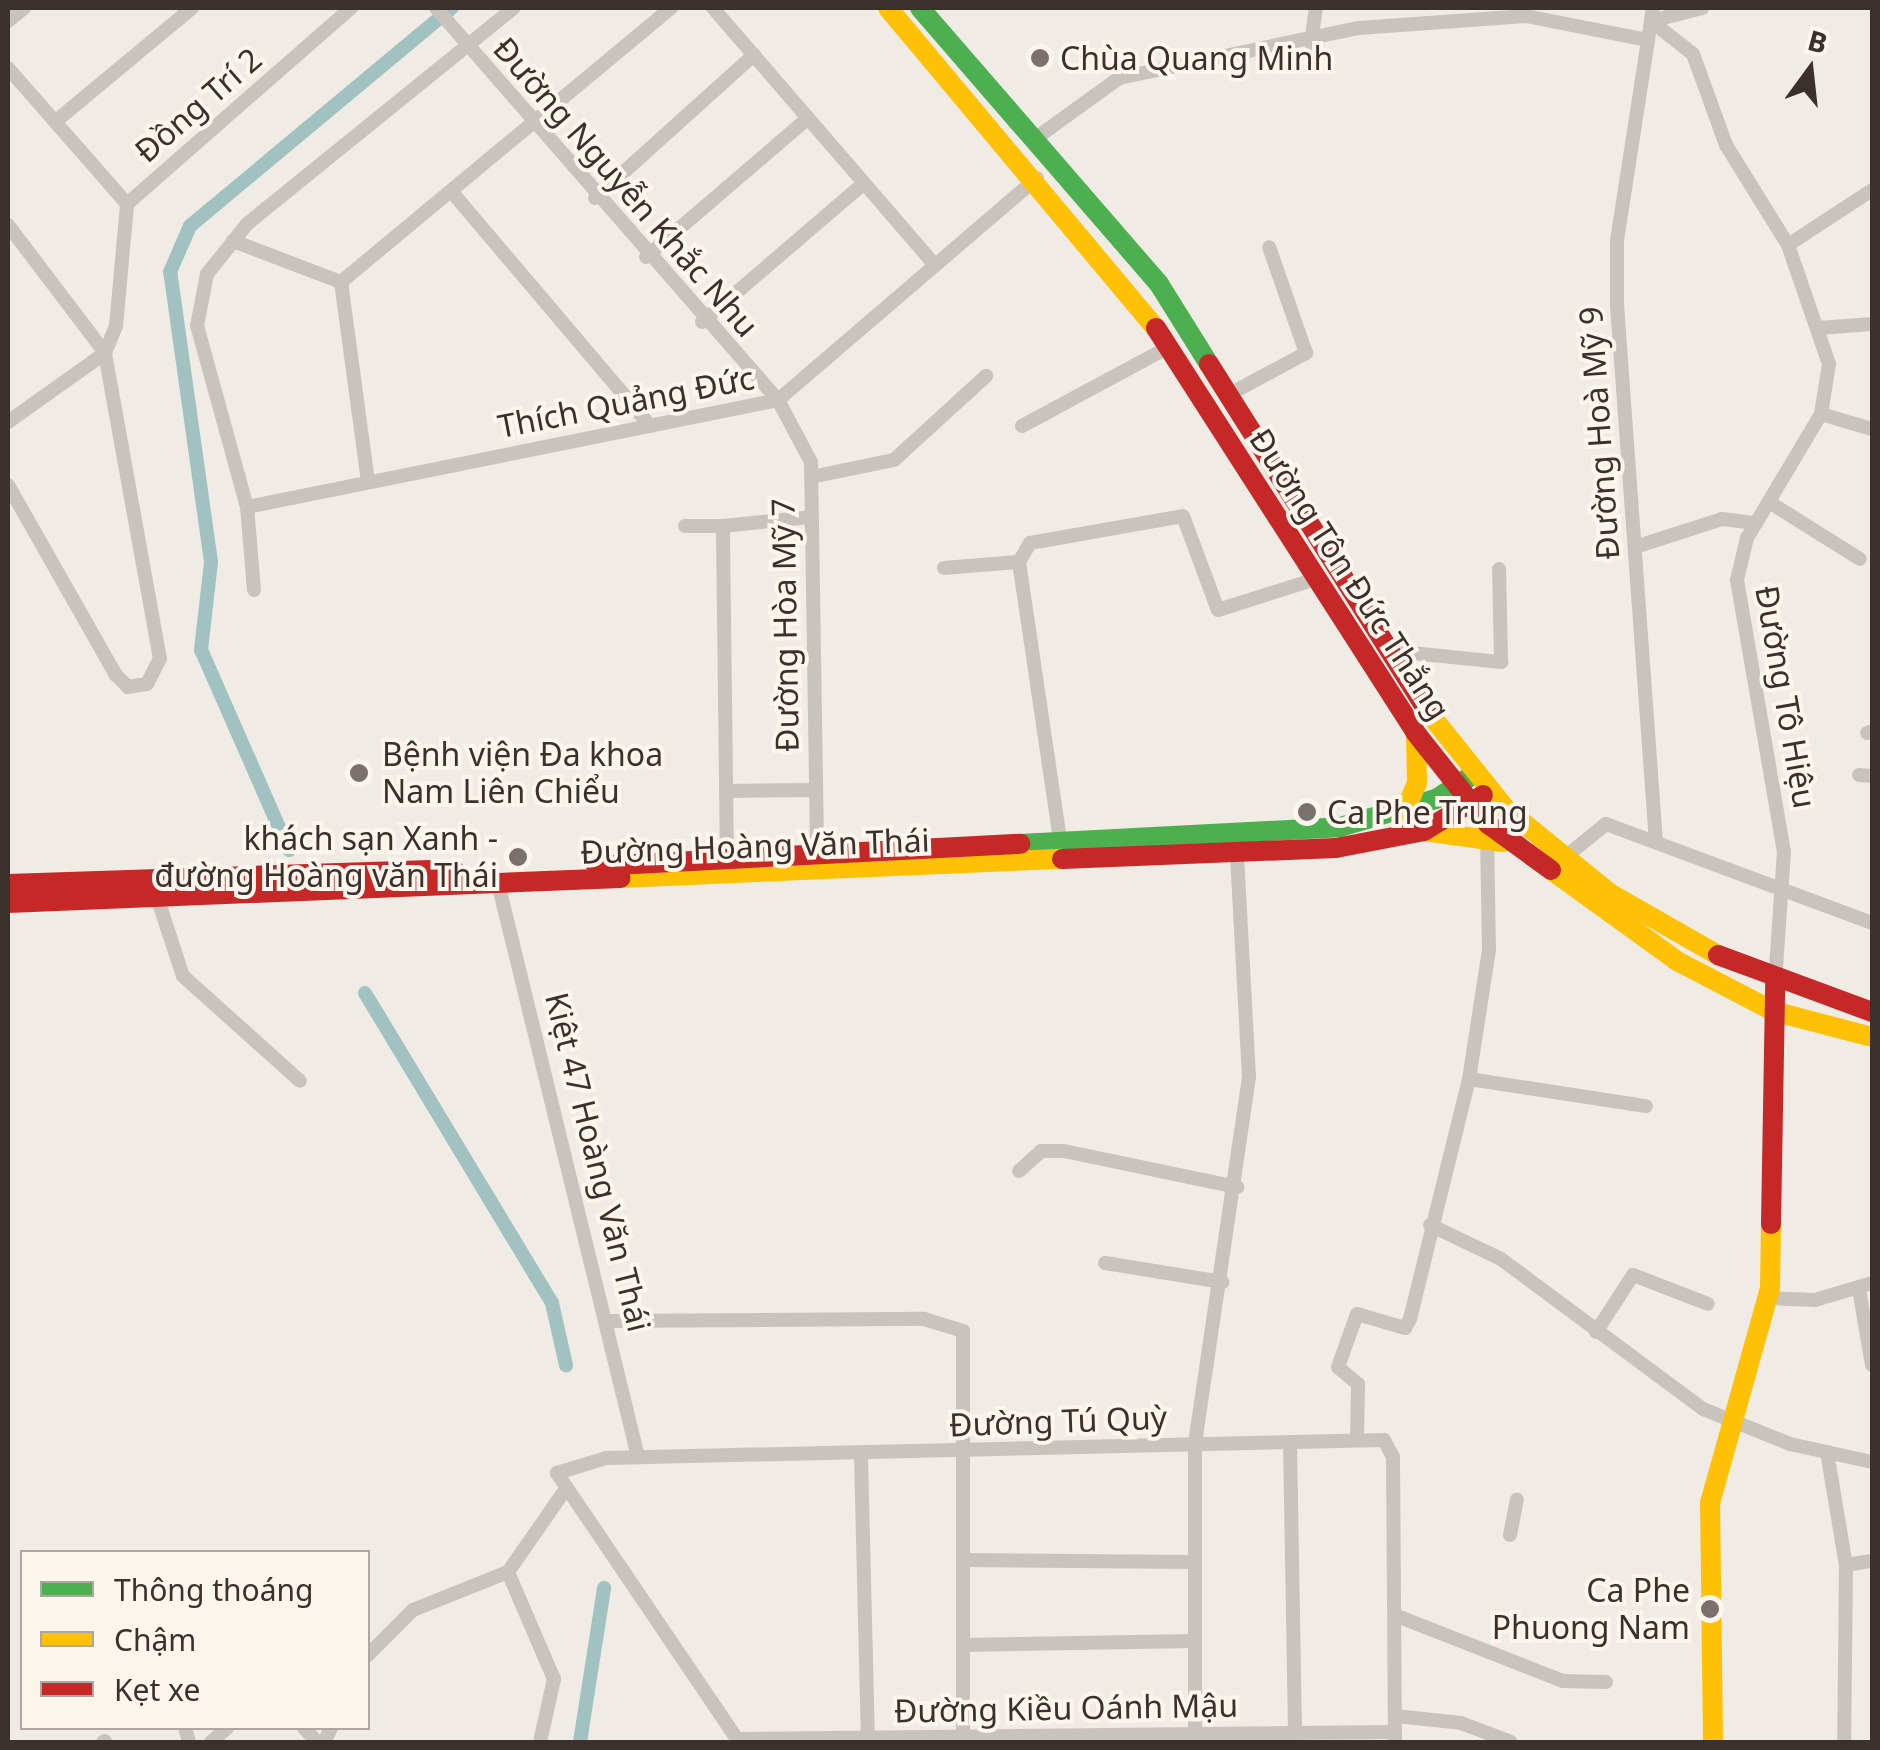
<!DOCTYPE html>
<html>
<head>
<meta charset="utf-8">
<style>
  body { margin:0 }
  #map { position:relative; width:1880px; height:1750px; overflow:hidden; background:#f0ebe5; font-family:"Noto Sans",sans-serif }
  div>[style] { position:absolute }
  .canal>* { height:14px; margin:-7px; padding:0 7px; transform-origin:7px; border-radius:7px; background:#a1c2c1 }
  .street>* { height:14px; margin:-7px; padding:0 7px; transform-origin:7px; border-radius:7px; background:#c9c3be }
  .fast>* { height:20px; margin:-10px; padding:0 10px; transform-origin:10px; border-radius:10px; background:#4caf50 }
  .slow>* { height:20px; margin:-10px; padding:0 10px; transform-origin:10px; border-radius:10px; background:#ffc107 }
  .jam>* { height:20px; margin:-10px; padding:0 10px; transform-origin:10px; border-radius:10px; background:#c62828 }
  .dots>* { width:28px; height:28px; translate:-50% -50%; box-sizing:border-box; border:5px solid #fbf5ee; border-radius:50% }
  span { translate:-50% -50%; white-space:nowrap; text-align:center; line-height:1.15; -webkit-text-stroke:8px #fbf5ee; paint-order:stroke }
  .poi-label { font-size:32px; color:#3b302b }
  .left { translate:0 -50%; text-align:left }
  .right { translate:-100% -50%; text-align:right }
  .street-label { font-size:32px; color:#3b302b }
  .frame { position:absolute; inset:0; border:10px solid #3b302b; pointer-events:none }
  .legend { position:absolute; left:20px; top:1550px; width:350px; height:180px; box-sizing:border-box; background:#fbf5ee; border:2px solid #aea6a0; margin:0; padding:12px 18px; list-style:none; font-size:30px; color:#3b302b }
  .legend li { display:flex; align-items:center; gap:20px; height:50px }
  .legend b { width:50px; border:2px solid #aea6a0 }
  .north { position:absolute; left:1760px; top:20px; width:100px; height:100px; -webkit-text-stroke:8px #fbf5ee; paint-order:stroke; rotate:15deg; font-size:28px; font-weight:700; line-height:40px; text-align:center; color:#3b302b }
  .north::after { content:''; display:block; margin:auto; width:35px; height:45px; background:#3b302b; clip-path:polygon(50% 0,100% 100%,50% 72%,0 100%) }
</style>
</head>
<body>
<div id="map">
  <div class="canal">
    <div style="left:289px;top:850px;width:219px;rotate:-113.7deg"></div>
    <div style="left:201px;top:650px;width:89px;rotate:-83.5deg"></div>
    <div style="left:211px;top:562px;width:293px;rotate:-98deg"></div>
    <div style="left:170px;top:272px;width:50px;rotate:-66.5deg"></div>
    <div style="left:190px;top:226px;width:341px;rotate:-39.8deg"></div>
    <div style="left:365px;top:993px;width:362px;rotate:58.9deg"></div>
    <div style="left:552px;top:1303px;width:64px;rotate:77.3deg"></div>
    <div style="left:580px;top:1742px;width:156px;rotate:-81.1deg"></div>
  </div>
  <div class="street">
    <div style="left:436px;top:8px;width:520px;rotate:48.9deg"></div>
    <div style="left:778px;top:400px;width:70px;rotate:62deg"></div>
    <div style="left:811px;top:462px;width:396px;rotate:89.1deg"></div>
    <div style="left:713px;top:8px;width:335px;rotate:49.2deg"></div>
    <div style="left:1653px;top:8px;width:235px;rotate:98.8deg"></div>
    <div style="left:1617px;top:240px;width:65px;rotate:90deg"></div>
    <div style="left:1617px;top:305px;width:538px;rotate:85.85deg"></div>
    <div style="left:8px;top:21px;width:21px;rotate:-39deg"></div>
    <div style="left:1651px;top:21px;width:53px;rotate:38.2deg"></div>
    <div style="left:1693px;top:54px;width:97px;rotate:70.1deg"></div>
    <div style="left:1726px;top:145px;width:118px;rotate:58.2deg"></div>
    <div style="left:1788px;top:245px;width:126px;rotate:71deg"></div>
    <div style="left:1829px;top:364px;width:51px;rotate:99.1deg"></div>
    <div style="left:1821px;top:414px;width:144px;rotate:120.8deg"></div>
    <div style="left:1747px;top:538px;width:43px;rotate:103.4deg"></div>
    <div style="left:1737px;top:580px;width:275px;rotate:80.2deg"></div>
    <div style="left:1784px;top:851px;width:132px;rotate:93.9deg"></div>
    <div style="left:1651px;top:21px;width:53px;rotate:-14.3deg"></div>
    <div style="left:1311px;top:43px;width:35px;rotate:-82deg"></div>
    <div style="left:8px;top:68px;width:181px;rotate:48.8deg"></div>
    <div style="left:56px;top:121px;width:177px;rotate:-39.7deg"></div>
    <div style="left:1032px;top:141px;width:107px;rotate:-35.9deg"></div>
    <div style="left:1119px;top:78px;width:245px;rotate:-11.8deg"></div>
    <div style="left:1359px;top:28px;width:167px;rotate:-4.1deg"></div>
    <div style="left:1526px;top:16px;width:123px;rotate:11.2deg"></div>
    <div style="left:451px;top:191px;width:308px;rotate:49.7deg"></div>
    <div style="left:595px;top:198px;width:214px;rotate:-42deg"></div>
    <div style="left:127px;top:204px;width:298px;rotate:-41.2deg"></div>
    <div style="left:8px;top:225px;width:161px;rotate:52.8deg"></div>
    <div style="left:233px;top:241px;width:116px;rotate:20.8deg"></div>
    <div style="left:1788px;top:245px;width:100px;rotate:-33.2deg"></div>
    <div style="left:646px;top:257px;width:213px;rotate:-40.6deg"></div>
    <div style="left:341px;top:282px;width:429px;rotate:-39.7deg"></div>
    <div style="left:341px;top:282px;width:202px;rotate:82.3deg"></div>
    <div style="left:702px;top:322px;width:213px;rotate:-40.6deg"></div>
    <div style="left:1819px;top:328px;width:53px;rotate:-4.3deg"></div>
    <div style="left:1228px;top:395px;width:89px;rotate:-28.3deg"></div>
    <div style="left:1306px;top:353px;width:112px;rotate:-109.2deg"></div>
    <div style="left:1821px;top:414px;width:53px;rotate:16.4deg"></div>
    <div style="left:8px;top:422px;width:119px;rotate:-35.4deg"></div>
    <div style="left:1022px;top:426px;width:167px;rotate:-28.3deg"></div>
    <div style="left:811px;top:477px;width:85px;rotate:-11.6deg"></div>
    <div style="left:894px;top:460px;width:125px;rotate:-42.4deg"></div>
    <div style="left:8px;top:485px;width:219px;rotate:60.4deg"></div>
    <div style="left:116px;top:675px;width:17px;rotate:45deg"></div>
    <div style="left:128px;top:687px;width:19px;rotate:-9deg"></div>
    <div style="left:147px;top:684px;width:28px;rotate:-63deg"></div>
    <div style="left:160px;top:659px;width:311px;rotate:-100.2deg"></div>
    <div style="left:105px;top:353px;width:29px;rotate:-68deg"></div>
    <div style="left:116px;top:326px;width:122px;rotate:-84.8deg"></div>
    <div style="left:1769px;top:502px;width:107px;rotate:32.1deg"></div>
    <div style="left:247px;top:507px;width:542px;rotate:-11.39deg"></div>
    <div style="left:778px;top:400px;width:341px;rotate:-40.6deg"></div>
    <div style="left:685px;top:526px;width:38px"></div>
    <div style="left:1635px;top:547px;width:91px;rotate:-17.8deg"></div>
    <div style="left:1722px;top:519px;width:34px;rotate:7deg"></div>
    <div style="left:1019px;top:562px;width:22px;rotate:-60deg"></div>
    <div style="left:1030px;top:543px;width:155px;rotate:-10deg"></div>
    <div style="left:1183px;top:516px;width:100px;rotate:69.6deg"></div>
    <div style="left:1218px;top:610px;width:103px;rotate:-17.6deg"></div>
    <div style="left:1019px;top:562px;width:289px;rotate:81.6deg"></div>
    <div style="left:944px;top:568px;width:75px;rotate:-4.6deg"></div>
    <div style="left:254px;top:590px;width:83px;rotate:-94.8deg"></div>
    <div style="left:247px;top:507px;width:188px;rotate:-105.4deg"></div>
    <div style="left:197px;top:326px;width:53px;rotate:-79.1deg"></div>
    <div style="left:207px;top:274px;width:64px;rotate:-51.3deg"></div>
    <div style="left:247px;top:224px;width:343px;rotate:-39deg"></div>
    <div style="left:1392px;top:651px;width:110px;rotate:5.8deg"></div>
    <div style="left:1501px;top:662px;width:93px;rotate:-91.2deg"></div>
    <div style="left:1867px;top:733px;width:5px;rotate:-22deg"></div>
    <div style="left:1859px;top:775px;width:13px;rotate:4deg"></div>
    <div style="left:726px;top:791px;width:89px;rotate:-0.6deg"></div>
    <div style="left:1564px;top:858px;width:54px;rotate:-39deg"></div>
    <div style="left:1606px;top:824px;width:284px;rotate:20.4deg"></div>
    <div style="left:727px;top:862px;width:336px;rotate:-90.7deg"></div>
    <div style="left:723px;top:526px;width:88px;rotate:-5.8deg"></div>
    <div style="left:498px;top:883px;width:591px;rotate:76.29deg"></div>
    <div style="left:157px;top:897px;width:83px;rotate:71.8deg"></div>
    <div style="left:183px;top:976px;width:157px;rotate:41.9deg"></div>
    <div style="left:1469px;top:1079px;width:179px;rotate:8.7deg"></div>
    <div style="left:1019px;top:1171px;width:30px;rotate:-42deg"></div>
    <div style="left:1041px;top:1151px;width:23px"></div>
    <div style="left:1064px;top:1151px;width:177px;rotate:11.8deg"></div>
    <div style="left:1430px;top:1225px;width:79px;rotate:25.6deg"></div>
    <div style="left:1501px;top:1259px;width:252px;rotate:36.6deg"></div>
    <div style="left:1703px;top:1409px;width:94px;rotate:21.9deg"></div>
    <div style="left:1790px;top:1444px;width:84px;rotate:12.4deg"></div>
    <div style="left:1105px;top:1263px;width:119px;rotate:9.2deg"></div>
    <div style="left:1859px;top:1289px;width:77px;rotate:80.3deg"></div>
    <div style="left:1767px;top:1298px;width:48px;rotate:2.4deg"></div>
    <div style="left:1815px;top:1300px;width:59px;rotate:-16.6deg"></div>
    <div style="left:610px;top:1321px;width:314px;rotate:-0.4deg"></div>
    <div style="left:924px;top:1319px;width:41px;rotate:17.1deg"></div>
    <div style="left:963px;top:1331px;width:411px;rotate:90deg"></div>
    <div style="left:1596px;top:1332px;width:68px;rotate:-57deg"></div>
    <div style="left:1633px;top:1275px;width:80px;rotate:21.1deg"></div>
    <div style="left:1357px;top:1438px;width:54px;rotate:-88.9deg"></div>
    <div style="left:1358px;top:1384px;width:26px;rotate:-140deg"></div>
    <div style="left:1338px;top:1367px;width:56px;rotate:-70.3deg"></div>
    <div style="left:1357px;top:1314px;width:50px;rotate:16.3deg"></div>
    <div style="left:1405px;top:1328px;width:10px;rotate:-61deg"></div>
    <div style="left:1410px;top:1319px;width:247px;rotate:-76.2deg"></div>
    <div style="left:1469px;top:1079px;width:131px;rotate:-81.2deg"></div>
    <div style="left:1489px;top:950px;width:114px;rotate:-91deg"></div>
    <div style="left:1290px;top:1443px;width:290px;rotate:89deg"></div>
    <div style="left:1827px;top:1452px;width:115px;rotate:80.5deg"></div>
    <div style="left:1846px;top:1565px;width:177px;rotate:90.6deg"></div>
    <div style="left:861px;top:1456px;width:281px;rotate:88.6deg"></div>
    <div style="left:1510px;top:1535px;width:36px;rotate:-79deg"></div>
    <div style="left:963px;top:1560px;width:231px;rotate:0.5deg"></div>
    <div style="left:1846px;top:1565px;width:26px;rotate:-9deg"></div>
    <div style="left:1397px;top:1616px;width:178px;rotate:21.4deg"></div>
    <div style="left:1563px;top:1681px;width:43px;rotate:1.3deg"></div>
    <div style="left:963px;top:1645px;width:231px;rotate:-1deg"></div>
    <div style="left:368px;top:1655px;width:64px;rotate:-45deg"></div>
    <div style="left:413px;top:1610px;width:102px;rotate:-21.8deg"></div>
    <div style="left:1396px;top:1716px;width:65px;rotate:6.1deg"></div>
    <div style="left:1461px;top:1723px;width:53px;rotate:20.8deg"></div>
    <div style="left:185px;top:1728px;width:15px;rotate:74deg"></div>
    <div style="left:304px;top:1728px;width:19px;rotate:47deg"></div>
    <div style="left:737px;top:1739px;width:658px;rotate:-0.61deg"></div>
    <div style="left:103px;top:1742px;width:2px;rotate:-27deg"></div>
    <div style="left:211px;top:1742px;width:21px;rotate:-41deg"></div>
    <div style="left:324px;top:1742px;width:16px;rotate:-63deg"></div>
    <div style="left:540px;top:1742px;width:65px;rotate:-77.5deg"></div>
    <div style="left:554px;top:1679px;width:116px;rotate:-113.3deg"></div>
    <div style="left:508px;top:1572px;width:103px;rotate:-55.2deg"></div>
    <div style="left:739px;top:1742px;width:325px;rotate:-124.1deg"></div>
    <div style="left:557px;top:1473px;width:51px;rotate:-17deg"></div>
    <div style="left:606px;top:1458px;width:778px;rotate:-1.33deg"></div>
    <div style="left:1384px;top:1440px;width:19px;rotate:62deg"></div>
    <div style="left:1393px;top:1457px;width:285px;rotate:89.6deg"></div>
    <div style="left:1195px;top:1742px;width:299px;rotate:-90deg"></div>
    <div style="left:1195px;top:1443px;width:370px;rotate:-81.6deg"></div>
    <div style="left:1249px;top:1077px;width:223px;rotate:-93.1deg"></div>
  </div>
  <div class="fast">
    <div style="left:920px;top:8px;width:365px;rotate:49.1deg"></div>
    <div style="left:1159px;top:284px;width:94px;rotate:58deg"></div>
    <div style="left:1020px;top:844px;width:320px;rotate:-3deg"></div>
    <div style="left:1340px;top:827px;width:100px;rotate:-16.3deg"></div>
    <div style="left:1436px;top:799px;width:42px;rotate:-33.3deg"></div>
  </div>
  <div class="slow">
    <div style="left:888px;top:8px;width:417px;rotate:50.1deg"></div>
    <div style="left:1429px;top:713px;width:122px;rotate:51.3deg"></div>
    <div style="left:1505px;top:808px;width:136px;rotate:39.1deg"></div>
    <div style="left:1611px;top:894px;width:123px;rotate:29.7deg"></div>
    <div style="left:1405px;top:811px;width:30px;rotate:-67deg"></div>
    <div style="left:1417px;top:783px;width:46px;rotate:-91.2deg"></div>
    <div style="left:1424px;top:831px;width:80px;rotate:7.9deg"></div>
    <div style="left:1551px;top:870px;width:155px;rotate:35.8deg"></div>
    <div style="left:1677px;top:961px;width:108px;rotate:27.5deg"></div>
    <div style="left:1773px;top:1011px;width:102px;rotate:14.7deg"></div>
    <div style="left:620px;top:878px;width:442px;rotate:-2.5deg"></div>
    <div style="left:1713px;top:1742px;width:239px;rotate:-90.7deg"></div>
    <div style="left:1710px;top:1503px;width:223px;rotate:-74.4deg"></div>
    <div style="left:1770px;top:1288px;width:64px;rotate:-89.1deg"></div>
  </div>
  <div class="jam">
    <div style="left:1156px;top:328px;width:480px;rotate:57.3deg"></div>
    <div style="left:1415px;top:732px;width:117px;rotate:51.6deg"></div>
    <div style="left:1488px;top:824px;width:78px;rotate:36.1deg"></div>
    <div style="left:1209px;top:364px;width:413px;rotate:57.8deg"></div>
    <div style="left:1062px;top:859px;width:274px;rotate:-2.3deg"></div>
    <div style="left:1336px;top:848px;width:90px;rotate:-10.9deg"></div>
    <div style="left:1424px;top:831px;width:69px;rotate:-31.4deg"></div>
    <div style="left:596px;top:866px;width:425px;rotate:-3deg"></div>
    <div style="left:8px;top:884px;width:446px;rotate:-1.9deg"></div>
    <div style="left:8px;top:903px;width:613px;rotate:-2.34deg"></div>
    <div style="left:1718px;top:955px;width:164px;rotate:20.3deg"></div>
    <div style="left:1771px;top:1224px;width:241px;rotate:-89deg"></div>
  </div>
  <div class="dots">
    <div style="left:1040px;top:58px;background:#7a716c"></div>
    <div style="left:359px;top:773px;background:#7a716c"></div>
    <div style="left:1307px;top:812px;background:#7a716c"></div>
    <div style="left:518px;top:857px;background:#7a716c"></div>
    <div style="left:1710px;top:1609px;background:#7a716c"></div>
  </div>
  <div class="poi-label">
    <span class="left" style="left:1060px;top:58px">Chùa Quang Minh</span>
    <span class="left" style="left:382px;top:773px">Bệnh viện Đa khoa<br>Nam Liên Chiểu</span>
    <span class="left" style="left:1327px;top:812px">Ca Phe Trung</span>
    <span class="right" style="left:498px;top:857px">khách sạn Xanh -<br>đường Hoàng văn Thái</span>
    <span class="right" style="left:1690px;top:1609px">Ca Phe<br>Phuong Nam</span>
  </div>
  <div class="street-label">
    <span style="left:198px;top:105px;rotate:-41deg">Đồng Trí 2</span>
    <span style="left:626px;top:187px;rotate:49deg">Đường Nguyễn Khắc Nhu</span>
    <span style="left:626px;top:402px;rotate:-11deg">Thích Quảng Đức</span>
    <span style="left:1599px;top:433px;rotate:-94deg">Đường Hoà Mỹ 9</span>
    <span style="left:1350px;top:574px;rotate:57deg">Đường Tôn Đức Thắng</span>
    <span style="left:785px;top:625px;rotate:-91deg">Đường Hòa Mỹ 7</span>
    <span style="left:1786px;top:697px;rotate:80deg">Đường Tô Hiệu</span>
    <span style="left:755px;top:846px;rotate:-2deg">Đường Hoàng Văn Thái</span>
    <span style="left:598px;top:1162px;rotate:76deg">Kiệt 47 Hoàng Văn Thái</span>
    <span style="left:1058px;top:1421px;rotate:-2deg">Đường Tú Quỳ</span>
    <span style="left:1066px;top:1708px;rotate:-1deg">Đường Kiều Oánh Mậu</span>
  </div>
  <div class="frame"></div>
  <ul class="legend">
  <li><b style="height:12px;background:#4caf50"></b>Thông thoáng</li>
  <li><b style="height:12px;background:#ffc107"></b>Chậm</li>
  <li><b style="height:12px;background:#c62828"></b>Kẹt xe</li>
  </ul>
  <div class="north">B</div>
</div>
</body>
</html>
